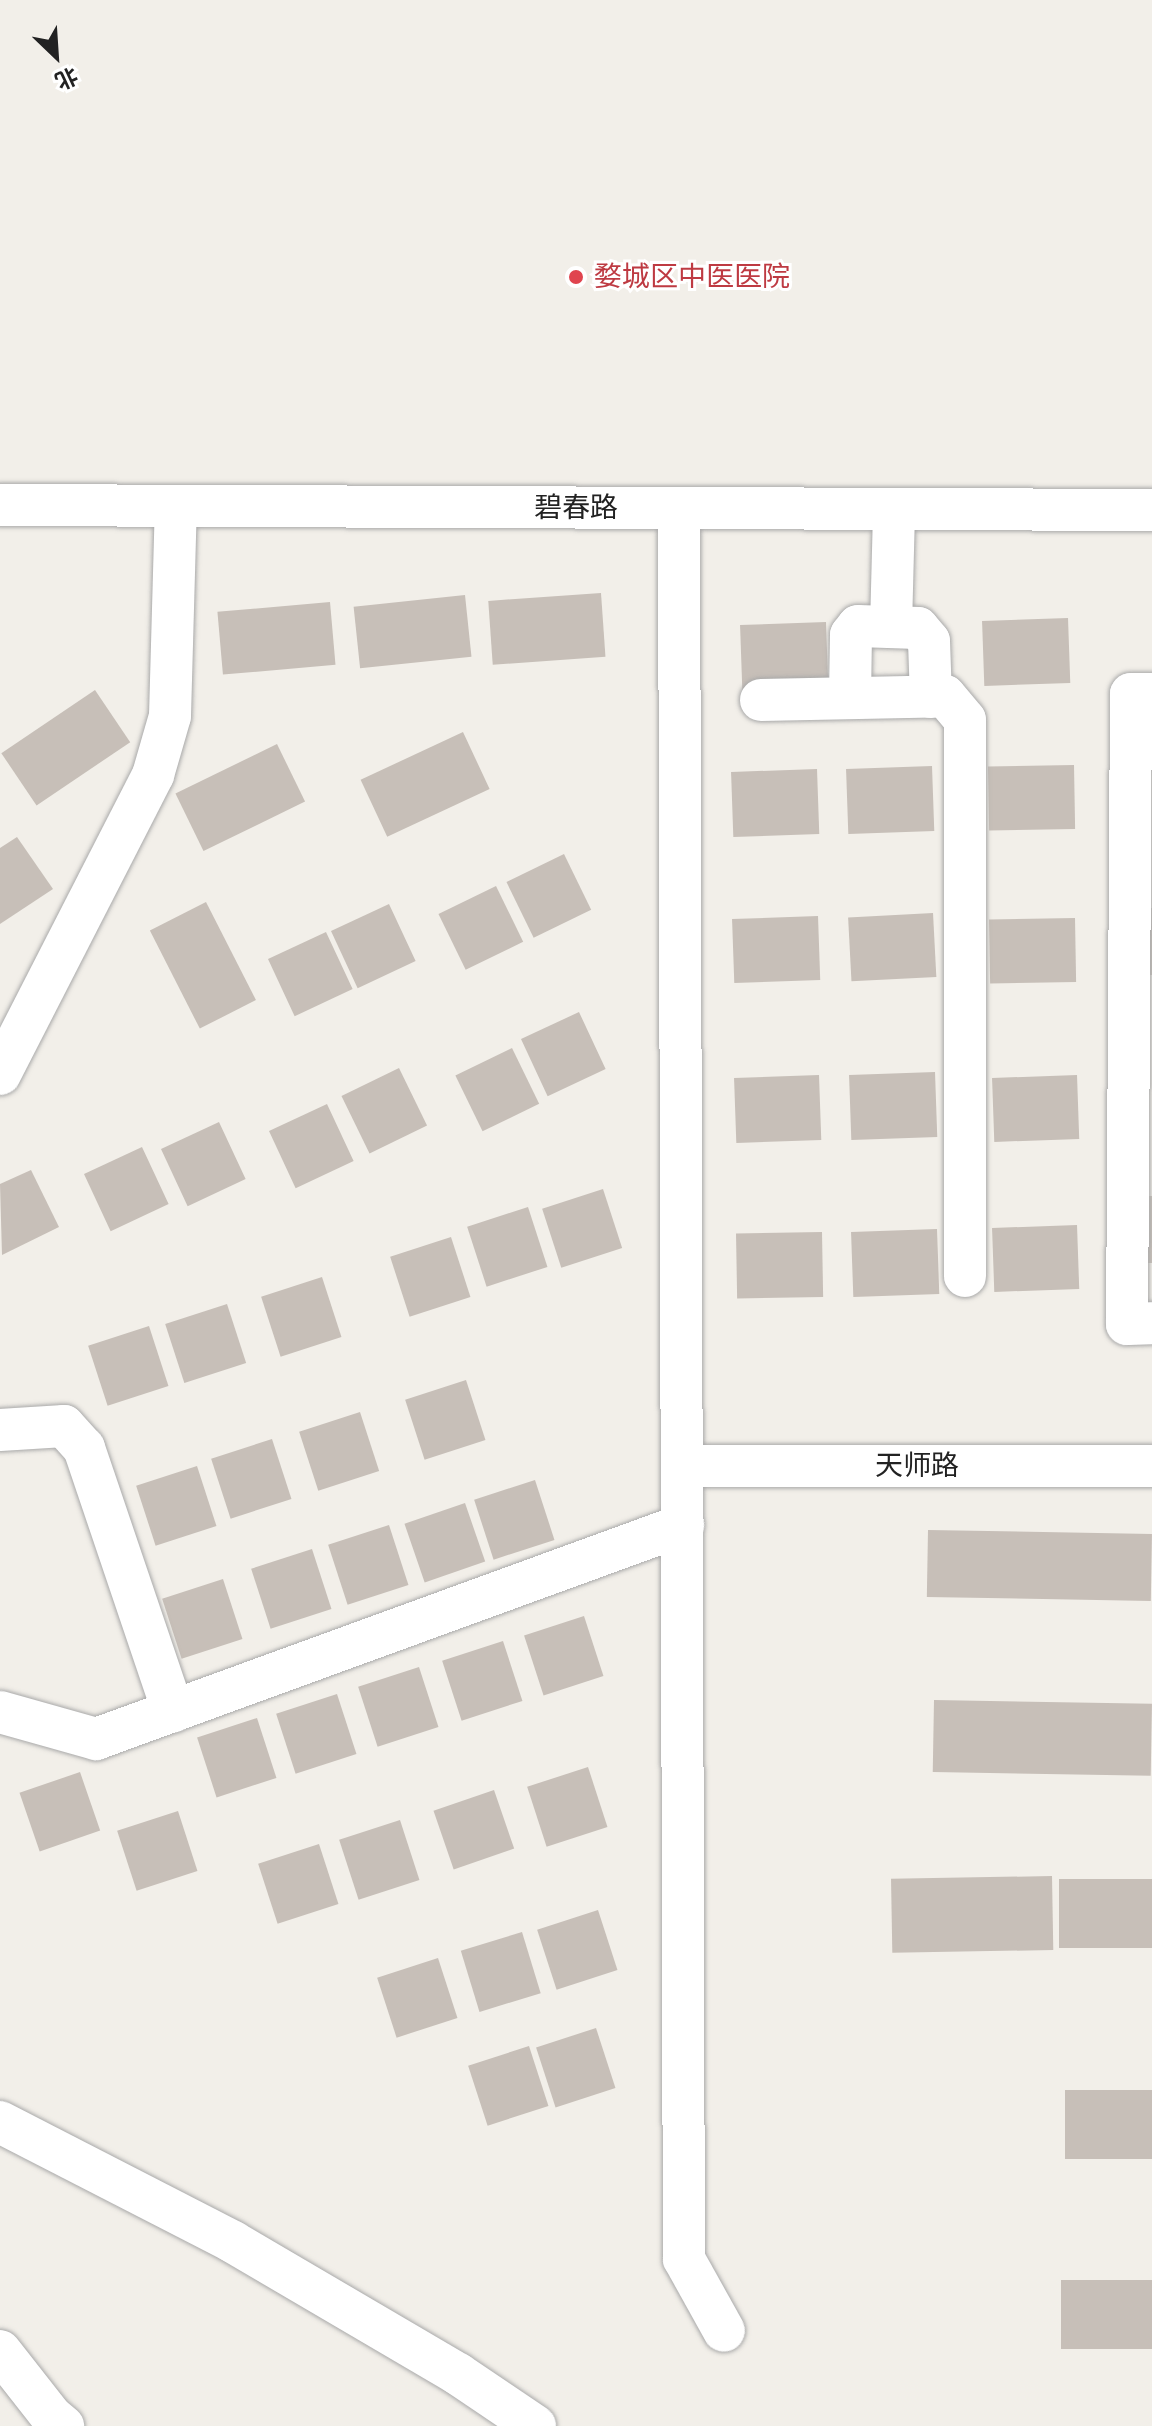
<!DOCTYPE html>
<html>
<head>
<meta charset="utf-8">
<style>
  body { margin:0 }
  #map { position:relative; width:1152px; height:2426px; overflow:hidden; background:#f2efe9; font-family:"DM Sans","Noto Sans SC",sans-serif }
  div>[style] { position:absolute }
  .building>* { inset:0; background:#c7bfb8; transform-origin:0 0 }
  .roads { filter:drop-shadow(0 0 2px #a9a9a9) drop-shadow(0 0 2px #a9a9a9) }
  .minor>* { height:42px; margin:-21px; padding:0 21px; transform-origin:21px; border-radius:21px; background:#fff }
  .dots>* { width:22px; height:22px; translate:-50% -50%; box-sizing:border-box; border:4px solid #fff; border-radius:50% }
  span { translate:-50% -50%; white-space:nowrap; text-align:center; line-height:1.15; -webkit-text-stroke:6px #fff; paint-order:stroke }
  .health-label { font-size:28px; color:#be3a42 }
  .left { translate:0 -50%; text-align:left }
  .street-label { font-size:28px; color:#222 }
  .north { position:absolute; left:16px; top:16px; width:80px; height:80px; -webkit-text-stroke:6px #fff; paint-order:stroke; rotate:155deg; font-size:22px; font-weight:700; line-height:32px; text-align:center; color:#222 }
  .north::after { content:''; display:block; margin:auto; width:28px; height:36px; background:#222; clip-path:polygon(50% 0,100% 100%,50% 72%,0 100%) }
</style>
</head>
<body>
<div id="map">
  <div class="building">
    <div style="left:601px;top:593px;width:64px;height:113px;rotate:86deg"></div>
    <div style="left:465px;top:595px;width:62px;height:112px;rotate:84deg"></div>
    <div style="left:330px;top:602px;width:63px;height:113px;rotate:85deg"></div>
    <div style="left:1068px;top:618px;width:65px;height:86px;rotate:88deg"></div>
    <div style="left:826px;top:622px;width:65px;height:86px;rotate:88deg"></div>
    <div style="left:95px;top:690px;width:63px;height:113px;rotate:56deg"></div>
    <div style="left:463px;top:732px;width:63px;height:113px;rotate:65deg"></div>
    <div style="left:277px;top:744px;width:64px;height:113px;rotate:64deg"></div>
    <div style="left:1074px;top:765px;width:64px;height:86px;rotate:89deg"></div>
    <div style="left:932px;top:766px;width:65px;height:86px;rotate:88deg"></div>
    <div style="left:817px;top:769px;width:65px;height:86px;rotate:88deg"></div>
    <div style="clip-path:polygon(17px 837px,53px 889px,0 924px,0 848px)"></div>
    <div style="left:564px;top:854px;width:62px;height:64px;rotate:64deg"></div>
    <div style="left:496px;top:886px;width:62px;height:64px;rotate:64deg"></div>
    <div style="left:206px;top:902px;width:110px;height:63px;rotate:63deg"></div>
    <div style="left:389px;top:904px;width:63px;height:64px;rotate:65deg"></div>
    <div style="left:1143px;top:908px;width:9px;height:67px"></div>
    <div style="left:933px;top:913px;width:64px;height:85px;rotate:87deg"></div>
    <div style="left:818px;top:916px;width:64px;height:86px;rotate:88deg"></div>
    <div style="left:1075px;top:918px;width:64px;height:86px;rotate:89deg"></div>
    <div style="left:326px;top:932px;width:63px;height:64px;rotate:65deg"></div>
    <div style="left:579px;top:1012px;width:63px;height:64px;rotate:65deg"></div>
    <div style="left:512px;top:1048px;width:62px;height:63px;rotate:64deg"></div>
    <div style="left:399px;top:1068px;width:64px;height:64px;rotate:64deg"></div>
    <div style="left:935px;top:1072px;width:65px;height:86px;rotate:88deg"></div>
    <div style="left:819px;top:1075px;width:65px;height:85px;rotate:88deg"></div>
    <div style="left:1077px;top:1075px;width:64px;height:85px;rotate:88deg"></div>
    <div style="left:327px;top:1104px;width:63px;height:64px;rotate:65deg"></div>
    <div style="left:219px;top:1122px;width:63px;height:64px;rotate:65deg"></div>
    <div style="left:142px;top:1147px;width:63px;height:64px;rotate:65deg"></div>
    <div style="clip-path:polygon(31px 1170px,59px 1227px,2px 1255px,0 1184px)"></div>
    <div style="left:603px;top:1189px;width:62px;height:64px;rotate:72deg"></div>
    <div style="left:1139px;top:1196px;width:13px;height:67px"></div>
    <div style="left:528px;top:1207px;width:63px;height:64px;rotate:72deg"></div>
    <div style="left:1077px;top:1225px;width:64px;height:85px;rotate:88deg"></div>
    <div style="left:937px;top:1229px;width:65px;height:86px;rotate:88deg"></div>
    <div style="left:822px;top:1232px;width:65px;height:86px;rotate:89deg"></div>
    <div style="left:451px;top:1237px;width:63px;height:64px;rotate:72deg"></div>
    <div style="left:322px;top:1277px;width:63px;height:64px;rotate:72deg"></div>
    <div style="left:227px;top:1304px;width:62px;height:65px;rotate:72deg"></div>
    <div style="left:149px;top:1326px;width:63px;height:64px;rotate:72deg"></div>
    <div style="left:466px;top:1380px;width:63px;height:64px;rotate:72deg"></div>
    <div style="left:360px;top:1412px;width:62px;height:64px;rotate:72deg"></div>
    <div style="left:272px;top:1439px;width:63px;height:64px;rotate:72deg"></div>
    <div style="left:197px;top:1466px;width:63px;height:64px;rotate:72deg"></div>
    <div style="left:535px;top:1480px;width:63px;height:64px;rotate:72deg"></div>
    <div style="left:465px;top:1503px;width:62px;height:64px;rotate:71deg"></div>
    <div style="left:389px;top:1525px;width:63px;height:64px;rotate:72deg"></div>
    <div style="left:928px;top:1530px;width:224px;height:67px;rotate:1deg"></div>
    <div style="left:312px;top:1549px;width:63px;height:64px;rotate:72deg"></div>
    <div style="left:223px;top:1579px;width:63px;height:64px;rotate:72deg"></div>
    <div style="left:584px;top:1616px;width:63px;height:63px;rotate:72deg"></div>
    <div style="left:503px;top:1641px;width:63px;height:64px;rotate:72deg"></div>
    <div style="left:419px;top:1667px;width:63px;height:64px;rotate:72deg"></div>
    <div style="left:337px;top:1694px;width:63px;height:64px;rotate:72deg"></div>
    <div style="left:934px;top:1700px;width:218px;height:72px;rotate:1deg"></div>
    <div style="left:257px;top:1718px;width:63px;height:63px;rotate:72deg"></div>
    <div style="left:588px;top:1767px;width:63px;height:64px;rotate:72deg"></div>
    <div style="left:80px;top:1772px;width:62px;height:64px;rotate:71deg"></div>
    <div style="left:494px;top:1790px;width:62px;height:64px;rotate:71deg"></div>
    <div style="left:178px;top:1811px;width:63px;height:64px;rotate:72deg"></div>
    <div style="left:400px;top:1820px;width:63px;height:64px;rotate:72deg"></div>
    <div style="left:319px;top:1844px;width:63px;height:64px;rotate:72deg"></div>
    <div style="left:1052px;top:1876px;width:74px;height:161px;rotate:89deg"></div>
    <div style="left:1059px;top:1879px;width:93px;height:69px"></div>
    <div style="left:598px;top:1910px;width:63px;height:64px;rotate:72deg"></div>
    <div style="left:522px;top:1932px;width:64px;height:64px;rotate:73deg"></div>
    <div style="left:438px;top:1958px;width:63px;height:64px;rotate:72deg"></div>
    <div style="left:596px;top:2028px;width:63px;height:63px;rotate:72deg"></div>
    <div style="left:529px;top:2046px;width:63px;height:64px;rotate:72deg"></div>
    <div style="left:1065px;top:2090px;width:87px;height:69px"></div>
    <div style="left:1061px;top:2280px;width:91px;height:69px"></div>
  </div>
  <div class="roads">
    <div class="minor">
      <div style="left:0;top:505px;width:1152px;rotate:0.25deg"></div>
      <div style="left:679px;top:508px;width:1751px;rotate:89.84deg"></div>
      <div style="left:684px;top:2259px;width:82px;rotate:60.9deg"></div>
      <div style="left:891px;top:627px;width:118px;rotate:-88.5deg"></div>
      <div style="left:1152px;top:694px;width:21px;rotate:180deg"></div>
      <div style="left:1131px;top:694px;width:630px;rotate:90.36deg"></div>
      <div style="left:1127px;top:1324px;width:25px;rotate:-2deg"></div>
      <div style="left:850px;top:698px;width:63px;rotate:-89.1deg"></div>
      <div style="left:851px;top:635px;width:11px;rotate:-52deg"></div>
      <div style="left:858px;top:626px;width:60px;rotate:1.9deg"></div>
      <div style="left:918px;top:628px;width:17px;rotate:50deg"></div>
      <div style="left:929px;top:641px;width:56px;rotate:88deg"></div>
      <div style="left:761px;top:700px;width:184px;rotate:-1.2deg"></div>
      <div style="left:945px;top:696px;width:31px;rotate:50deg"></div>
      <div style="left:965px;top:720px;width:556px;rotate:90deg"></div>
      <div style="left:0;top:1074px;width:336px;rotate:-62.9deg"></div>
      <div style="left:153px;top:775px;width:61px;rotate:-73.9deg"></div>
      <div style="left:170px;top:716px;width:210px;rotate:-88.4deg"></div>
      <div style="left:0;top:1430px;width:64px;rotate:-3.6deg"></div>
      <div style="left:64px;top:1426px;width:30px;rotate:48deg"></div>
      <div style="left:84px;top:1448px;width:278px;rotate:71.3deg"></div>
      <div style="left:683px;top:1466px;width:469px"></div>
      <div style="left:0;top:1712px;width:100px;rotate:15.7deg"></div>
      <div style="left:96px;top:1739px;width:625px;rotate:-20.03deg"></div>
      <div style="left:0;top:2122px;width:262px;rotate:27.2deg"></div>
      <div style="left:233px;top:2242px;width:261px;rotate:30.4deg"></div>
      <div style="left:458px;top:2374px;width:93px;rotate:34deg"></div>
      <div style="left:0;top:2351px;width:83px;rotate:51.9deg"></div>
      <div style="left:51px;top:2416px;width:16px;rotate:40deg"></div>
    </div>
  </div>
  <div class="dots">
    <div style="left:576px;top:277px;background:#e0444e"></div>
  </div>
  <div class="health-label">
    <span class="left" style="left:594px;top:277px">婺城区中医医院</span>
  </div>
  <div class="street-label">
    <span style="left:576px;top:508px">碧春路</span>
    <span style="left:917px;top:1466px">天师路</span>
  </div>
  <div class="north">北</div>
</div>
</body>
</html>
